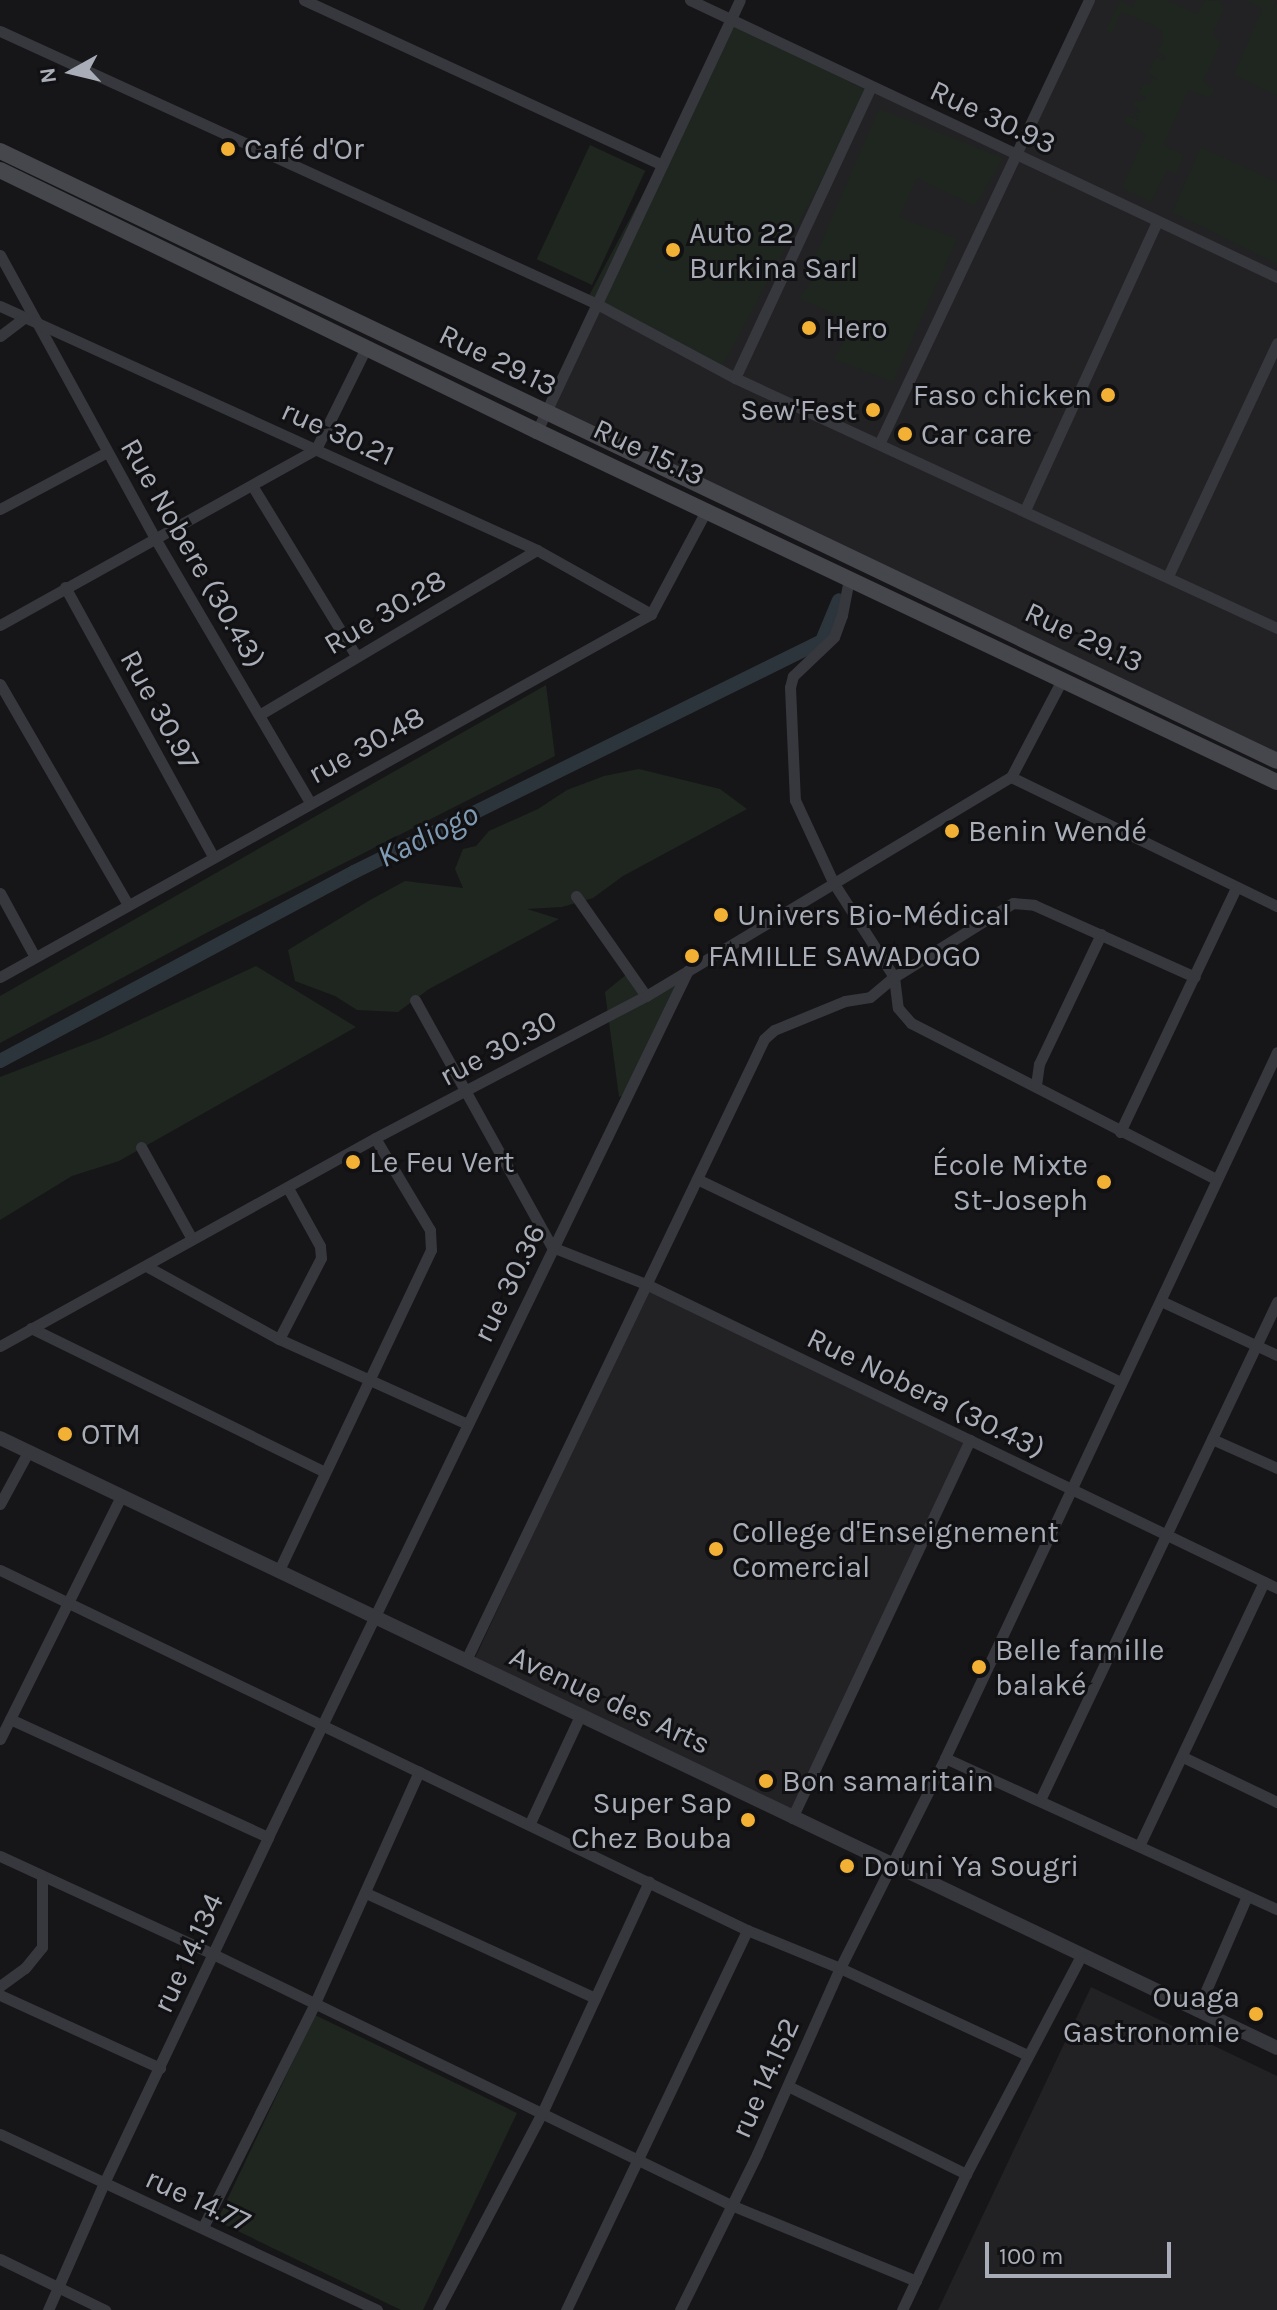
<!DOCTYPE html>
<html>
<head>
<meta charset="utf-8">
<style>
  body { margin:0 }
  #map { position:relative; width:1277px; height:2310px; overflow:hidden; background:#161618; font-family:Karla,sans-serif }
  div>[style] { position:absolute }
  .built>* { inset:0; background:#222225; transform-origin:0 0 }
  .green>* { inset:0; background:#1e261f; transform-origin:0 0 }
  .canal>* { height:14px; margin:-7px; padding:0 7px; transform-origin:7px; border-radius:7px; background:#2c353c }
  .minor>* { height:11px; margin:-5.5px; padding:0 5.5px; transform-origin:5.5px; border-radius:5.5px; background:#37383d }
  .tertiary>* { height:14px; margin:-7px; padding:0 7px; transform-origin:7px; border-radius:7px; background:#37383d }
  .secondary>* { height:16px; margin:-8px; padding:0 8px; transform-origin:8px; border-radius:8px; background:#45474d }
  .dots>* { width:22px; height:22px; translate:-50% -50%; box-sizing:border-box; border:4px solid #111113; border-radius:50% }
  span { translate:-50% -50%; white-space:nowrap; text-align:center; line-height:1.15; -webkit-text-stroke:6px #111113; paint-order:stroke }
  .street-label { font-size:30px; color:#a8adb8 }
  .poi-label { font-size:30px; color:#a8adb8 }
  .left { translate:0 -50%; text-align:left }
  .right { translate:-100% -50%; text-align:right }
  .water-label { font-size:32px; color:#7f9bb3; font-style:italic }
  .north { position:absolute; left:32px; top:32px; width:80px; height:80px; -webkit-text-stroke:6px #111113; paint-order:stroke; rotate:262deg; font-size:22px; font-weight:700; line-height:32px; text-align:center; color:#a8adb8 }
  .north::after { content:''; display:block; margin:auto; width:28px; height:36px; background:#a8adb8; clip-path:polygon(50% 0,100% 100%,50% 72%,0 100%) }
  .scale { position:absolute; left:985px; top:2242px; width:186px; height:36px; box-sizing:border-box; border:4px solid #a8adb8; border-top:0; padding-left:10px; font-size:24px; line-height:28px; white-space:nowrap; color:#a8adb8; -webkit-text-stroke:6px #111113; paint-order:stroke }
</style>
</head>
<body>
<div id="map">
  <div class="built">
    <div style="clip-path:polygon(1089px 0,1277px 0,1277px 762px,546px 414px,735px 21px,1018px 154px)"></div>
    <div style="left:647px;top:1289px;width:353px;height:412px;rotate:25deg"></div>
    <div style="clip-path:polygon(1091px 1987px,1277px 2076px,1277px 2310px,938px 2310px)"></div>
  </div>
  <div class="green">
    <div style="clip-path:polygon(1120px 0,1132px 7px,1137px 0,1166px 0,1197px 14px,1205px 0,1221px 1px,1223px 11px,1212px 34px,1221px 42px,1203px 81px,1214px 90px,1210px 98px,1188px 90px,1163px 145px,1184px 155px,1176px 173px,1167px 170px,1151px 202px,1122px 188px,1146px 134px,1124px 122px,1127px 116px,1138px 120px,1138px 116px,1131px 113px,1141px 112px,1134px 106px,1135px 100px,1142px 102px,1146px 98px,1139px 94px,1143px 83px,1149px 85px,1152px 81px,1146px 77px,1158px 80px,1148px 72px,1156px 57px,1164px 61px,1166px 57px,1157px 52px,1163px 41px,1162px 31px,1151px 24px,1121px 12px,1112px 33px,1106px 30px)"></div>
    <div style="clip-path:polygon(1246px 0,1276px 0,1271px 13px,1277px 2px,1277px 96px,1234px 75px,1262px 9px)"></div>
    <div style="left:735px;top:21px;width:151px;height:310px;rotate:28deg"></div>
    <div style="clip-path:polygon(879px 109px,1003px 158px,975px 206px,917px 178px,899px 217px,957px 239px,893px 382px,834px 359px,854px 323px,798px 298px,816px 277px,808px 273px)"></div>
    <div style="left:590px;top:145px;width:61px;height:126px;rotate:25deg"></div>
    <div style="clip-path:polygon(1201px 147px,1277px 182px,1277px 264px,1172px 212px)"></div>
    <div style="clip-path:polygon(546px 685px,555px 756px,212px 930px,0 1043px,0 996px)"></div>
    <div style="clip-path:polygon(639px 769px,720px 789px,747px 809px,623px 876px,593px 898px,562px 907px,527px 909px,559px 919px,429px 989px,398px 1012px,357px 1010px,335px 996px,295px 981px,288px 950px,370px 900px,405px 881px,463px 888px,455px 869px,463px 849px,476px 846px,489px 831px,538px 809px,567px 790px,604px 776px)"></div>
    <div style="clip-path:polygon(256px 966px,356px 1027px,119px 1161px,72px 1176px,0 1220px,0 1077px,101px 1038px)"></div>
    <div style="clip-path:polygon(627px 974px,644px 1003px,678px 984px,626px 1094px,619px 1097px,605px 992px)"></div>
    <div style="clip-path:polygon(315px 2015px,517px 2113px,423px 2310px,401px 2310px,217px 2221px)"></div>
  </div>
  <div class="canal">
    <div style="left:0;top:1061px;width:401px;rotate:-28.1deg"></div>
    <div style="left:354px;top:872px;width:522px;rotate:-26.27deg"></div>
    <div style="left:822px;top:641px;width:44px;rotate:-67.5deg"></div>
  </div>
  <div class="minor">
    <div style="left:304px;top:0;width:394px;rotate:24.7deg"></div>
    <div style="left:690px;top:0;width:649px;rotate:25.26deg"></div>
    <div style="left:0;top:31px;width:656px;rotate:24.57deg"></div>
    <div style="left:597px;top:304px;width:157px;rotate:28.2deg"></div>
    <div style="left:735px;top:378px;width:597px;rotate:24.76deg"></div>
    <div style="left:0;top:255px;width:325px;rotate:61.3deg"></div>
    <div style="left:156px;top:540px;width:305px;rotate:59.6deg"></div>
    <div style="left:0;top:306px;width:590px;rotate:24.44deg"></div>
    <div style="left:537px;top:550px;width:131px;rotate:29.3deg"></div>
    <div style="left:0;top:336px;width:30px;rotate:-37deg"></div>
    <div style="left:735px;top:378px;width:321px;rotate:-65deg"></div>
    <div style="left:537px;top:431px;width:476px;rotate:-64.8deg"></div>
    <div style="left:880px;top:442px;width:489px;rotate:-64.7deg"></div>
    <div style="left:253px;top:487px;width:198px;rotate:58.6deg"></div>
    <div style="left:0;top:509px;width:121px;rotate:-28deg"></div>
    <div style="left:1025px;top:510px;width:317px;rotate:-65.4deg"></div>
    <div style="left:1168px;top:576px;width:257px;rotate:-64.9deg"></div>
    <div style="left:849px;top:579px;width:37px;rotate:101deg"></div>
    <div style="left:842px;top:615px;width:23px;rotate:110deg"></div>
    <div style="left:834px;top:637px;width:57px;rotate:136.4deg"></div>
    <div style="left:793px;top:676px;width:11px;rotate:105deg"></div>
    <div style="left:790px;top:687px;width:113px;rotate:87.5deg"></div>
    <div style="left:795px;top:800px;width:90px;rotate:65.1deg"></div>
    <div style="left:833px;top:882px;width:113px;rotate:57.3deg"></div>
    <div style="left:894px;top:977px;width:31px;rotate:83deg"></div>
    <div style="left:898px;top:1008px;width:20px;rotate:49deg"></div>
    <div style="left:911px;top:1023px;width:343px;rotate:27.1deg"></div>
    <div style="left:65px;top:587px;width:307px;rotate:61.2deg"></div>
    <div style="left:0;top:625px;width:362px;rotate:-29.1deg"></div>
    <div style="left:316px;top:449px;width:113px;rotate:-63.7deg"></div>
    <div style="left:0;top:684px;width:255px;rotate:59.9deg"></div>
    <div style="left:259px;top:715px;width:323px;rotate:-30.7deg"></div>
    <div style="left:1011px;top:777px;width:296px;rotate:25.9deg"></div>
    <div style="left:1011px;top:777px;width:110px;rotate:-62.3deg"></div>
    <div style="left:0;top:893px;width:73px;rotate:61.3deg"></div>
    <div style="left:576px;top:896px;width:122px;rotate:55deg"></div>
    <div style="left:0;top:977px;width:745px;rotate:-29.14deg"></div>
    <div style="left:651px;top:614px;width:119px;rotate:-61.9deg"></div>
    <div style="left:415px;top:1000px;width:282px;rotate:61deg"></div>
    <div style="left:552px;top:1247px;width:103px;rotate:21.6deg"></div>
    <div style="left:648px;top:1285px;width:698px;rotate:25.72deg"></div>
    <div style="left:1036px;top:1085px;width:21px;rotate:-82deg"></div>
    <div style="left:1039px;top:1064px;width:144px;rotate:-64.5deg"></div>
    <div style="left:1120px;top:1132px;width:270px;rotate:-64.6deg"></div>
    <div style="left:141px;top:1147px;width:105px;rotate:61deg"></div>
    <div style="left:697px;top:1179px;width:469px;rotate:25.6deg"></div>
    <div style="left:146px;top:1266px;width:152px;rotate:28.8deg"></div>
    <div style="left:279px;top:1339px;width:206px;rotate:24.3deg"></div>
    <div style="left:1161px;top:1301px;width:128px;rotate:25deg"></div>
    <div style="left:31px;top:1328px;width:327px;rotate:26.1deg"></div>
    <div style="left:279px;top:1339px;width:91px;rotate:-62.6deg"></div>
    <div style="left:321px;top:1258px;width:12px;rotate:-95deg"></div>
    <div style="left:320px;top:1246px;width:66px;rotate:-118.9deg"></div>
    <div style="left:0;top:1346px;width:429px;rotate:-29deg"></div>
    <div style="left:375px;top:1138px;width:306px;rotate:-27.7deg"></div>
    <div style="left:646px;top:996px;width:426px;rotate:-31deg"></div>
    <div style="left:1212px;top:1439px;width:71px;rotate:24deg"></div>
    <div style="left:0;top:1504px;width:59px;rotate:-61.7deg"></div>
    <div style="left:0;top:1570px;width:829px;rotate:25.73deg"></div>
    <div style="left:747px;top:1930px;width:100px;rotate:22.2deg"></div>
    <div style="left:840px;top:1968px;width:206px;rotate:24.9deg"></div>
    <div style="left:279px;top:1570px;width:354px;rotate:-64.6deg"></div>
    <div style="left:431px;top:1250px;width:20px;rotate:-93deg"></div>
    <div style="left:430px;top:1230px;width:107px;rotate:-120.9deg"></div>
    <div style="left:466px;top:1660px;width:689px;rotate:-64.36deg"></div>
    <div style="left:764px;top:1039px;width:13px;rotate:-42deg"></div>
    <div style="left:774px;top:1030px;width:77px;rotate:-22.2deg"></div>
    <div style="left:845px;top:1001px;width:25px;rotate:-9deg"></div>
    <div style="left:870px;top:997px;width:31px;rotate:-40deg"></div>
    <div style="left:894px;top:977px;width:140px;rotate:-31.9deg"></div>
    <div style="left:1013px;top:903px;width:21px;rotate:5deg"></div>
    <div style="left:1034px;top:905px;width:176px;rotate:24.1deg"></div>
    <div style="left:10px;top:1719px;width:284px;rotate:24.6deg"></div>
    <div style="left:0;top:1739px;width:271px;rotate:-63.5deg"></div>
    <div style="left:1183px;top:1757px;width:104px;rotate:25.6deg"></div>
    <div style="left:945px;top:1758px;width:365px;rotate:24.5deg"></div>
    <div style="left:1040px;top:1800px;width:552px;rotate:-64.55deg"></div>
    <div style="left:792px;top:1818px;width:418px;rotate:-64.8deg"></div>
    <div style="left:530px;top:1823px;width:118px;rotate:-65deg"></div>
    <div style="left:1140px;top:1844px;width:290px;rotate:-64.7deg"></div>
    <div style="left:0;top:1856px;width:237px;rotate:24.7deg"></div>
    <div style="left:215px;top:1955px;width:573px;rotate:25.85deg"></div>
    <div style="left:731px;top:2205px;width:200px;rotate:22.3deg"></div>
    <div style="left:366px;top:1893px;width:252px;rotate:24.6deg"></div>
    <div style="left:0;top:1986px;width:31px;rotate:-36deg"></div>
    <div style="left:25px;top:1968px;width:27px;rotate:-51deg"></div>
    <div style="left:42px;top:1947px;width:71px;rotate:-90deg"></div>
    <div style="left:0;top:1995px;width:176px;rotate:24.5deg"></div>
    <div style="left:1197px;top:2011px;width:125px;rotate:-66.5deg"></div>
    <div style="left:788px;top:2086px;width:199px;rotate:26.3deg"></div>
    <div style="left:0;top:2134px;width:416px;rotate:25deg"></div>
    <div style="left:203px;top:2227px;width:248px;rotate:-63.4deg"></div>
    <div style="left:314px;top:2005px;width:256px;rotate:-65.8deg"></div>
    <div style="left:0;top:2259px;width:117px;rotate:25.9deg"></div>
    <div style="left:48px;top:2310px;width:139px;rotate:-66.2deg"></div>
    <div style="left:104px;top:2183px;width:383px;rotate:-64.6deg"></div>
    <div style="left:268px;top:1837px;width:963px;rotate:-64.15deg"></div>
    <div style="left:438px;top:2310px;width:223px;rotate:-62.2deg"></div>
    <div style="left:542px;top:2113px;width:255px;rotate:-65.2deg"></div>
    <div style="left:566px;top:2310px;width:421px;rotate:-64.5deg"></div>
    <div style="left:680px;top:2310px;width:174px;rotate:-63.7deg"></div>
    <div style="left:757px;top:2154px;width:204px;rotate:-66deg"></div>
    <div style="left:840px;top:1968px;width:235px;rotate:-63.4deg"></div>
    <div style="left:945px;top:1758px;width:780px;rotate:-64.81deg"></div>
    <div style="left:902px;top:2310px;width:150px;rotate:-64.8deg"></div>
    <div style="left:966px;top:2174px;width:246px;rotate:-62.2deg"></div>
  </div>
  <div class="tertiary">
    <div style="left:0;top:1438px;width:1415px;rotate:25.53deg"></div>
  </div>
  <div class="secondary">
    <div style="left:0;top:151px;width:1415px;rotate:25.53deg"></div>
    <div style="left:0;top:170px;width:597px;rotate:25.92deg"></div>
    <div style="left:537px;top:431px;width:819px;rotate:25.38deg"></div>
  </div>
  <div class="dots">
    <div style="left:228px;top:149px;background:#f2b134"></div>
    <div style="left:673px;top:250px;background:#f2b134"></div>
    <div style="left:809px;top:328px;background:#f2b134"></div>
    <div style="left:1108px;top:395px;background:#f2b134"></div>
    <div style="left:873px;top:410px;background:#f2b134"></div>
    <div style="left:905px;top:434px;background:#f2b134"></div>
    <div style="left:952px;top:831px;background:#f2b134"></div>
    <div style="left:721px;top:915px;background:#f2b134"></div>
    <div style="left:692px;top:956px;background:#f2b134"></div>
    <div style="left:353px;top:1162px;background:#f2b134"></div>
    <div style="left:1104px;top:1182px;background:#f2b134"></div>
    <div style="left:65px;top:1434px;background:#f2b134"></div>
    <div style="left:716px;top:1549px;background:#f2b134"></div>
    <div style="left:979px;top:1667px;background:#f2b134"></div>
    <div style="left:766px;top:1781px;background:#f2b134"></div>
    <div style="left:748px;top:1820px;background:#f2b134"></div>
    <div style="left:847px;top:1866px;background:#f2b134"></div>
    <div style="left:1256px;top:2014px;background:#f2b134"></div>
  </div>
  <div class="street-label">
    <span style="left:993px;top:117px;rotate:25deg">Rue 30.93</span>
    <span style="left:498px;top:360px;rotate:26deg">Rue 29.13</span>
    <span style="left:338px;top:433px;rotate:24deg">rue 30.21</span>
    <span style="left:649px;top:452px;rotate:25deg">Rue 15.13</span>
    <span style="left:193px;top:553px;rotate:60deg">Rue Nobere (30.43)</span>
    <span style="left:385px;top:612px;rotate:-31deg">Rue 30.28</span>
    <span style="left:1084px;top:637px;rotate:25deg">Rue 29.13</span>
    <span style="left:160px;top:710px;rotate:61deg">Rue 30.97</span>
    <span style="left:366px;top:745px;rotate:-29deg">rue 30.48</span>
    <span style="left:498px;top:1048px;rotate:-28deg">rue 30.30</span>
    <span style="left:509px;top:1283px;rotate:-64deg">rue 30.36</span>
    <span style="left:926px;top:1393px;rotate:26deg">Rue Nobera (30.43)</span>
    <span style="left:610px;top:1700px;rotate:25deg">Avenue des Arts</span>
    <span style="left:188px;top:1953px;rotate:-65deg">rue 14.134</span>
    <span style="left:765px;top:2078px;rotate:-66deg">rue 14.152</span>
    <span style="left:198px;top:2200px;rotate:25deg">rue 14.77</span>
  </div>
  <div class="poi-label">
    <span class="left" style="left:244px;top:149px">Café d'Or</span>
    <span class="left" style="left:689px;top:250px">Auto 22<br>Burkina Sarl</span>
    <span class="left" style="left:825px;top:328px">Hero</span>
    <span class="right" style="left:1092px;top:395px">Faso chicken</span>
    <span class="right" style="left:857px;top:410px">Sew'Fest</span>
    <span class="left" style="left:921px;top:434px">Car care</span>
    <span class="left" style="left:968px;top:831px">Benin Wendé</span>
    <span class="left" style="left:737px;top:915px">Univers Bio-Médical</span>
    <span class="left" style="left:708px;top:956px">FAMILLE SAWADOGO</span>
    <span class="left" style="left:369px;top:1162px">Le Feu Vert</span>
    <span class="right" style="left:1088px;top:1182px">École Mixte<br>St-Joseph</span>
    <span class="left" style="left:81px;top:1434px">OTM</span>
    <span class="left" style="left:732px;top:1549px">College d'Enseignement<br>Comercial</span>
    <span class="left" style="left:995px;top:1667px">Belle famille<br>balaké</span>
    <span class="left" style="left:782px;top:1781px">Bon samaritain</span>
    <span class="right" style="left:732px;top:1820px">Super Sap<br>Chez Bouba</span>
    <span class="left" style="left:863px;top:1866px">Douni Ya Sougri</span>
    <span class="right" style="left:1240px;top:2014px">Ouaga<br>Gastronomie</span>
  </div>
  <div class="water-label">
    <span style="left:428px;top:836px;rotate:-26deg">Kadiogo</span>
  </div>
  <div class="north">N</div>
  <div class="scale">100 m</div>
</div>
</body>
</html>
